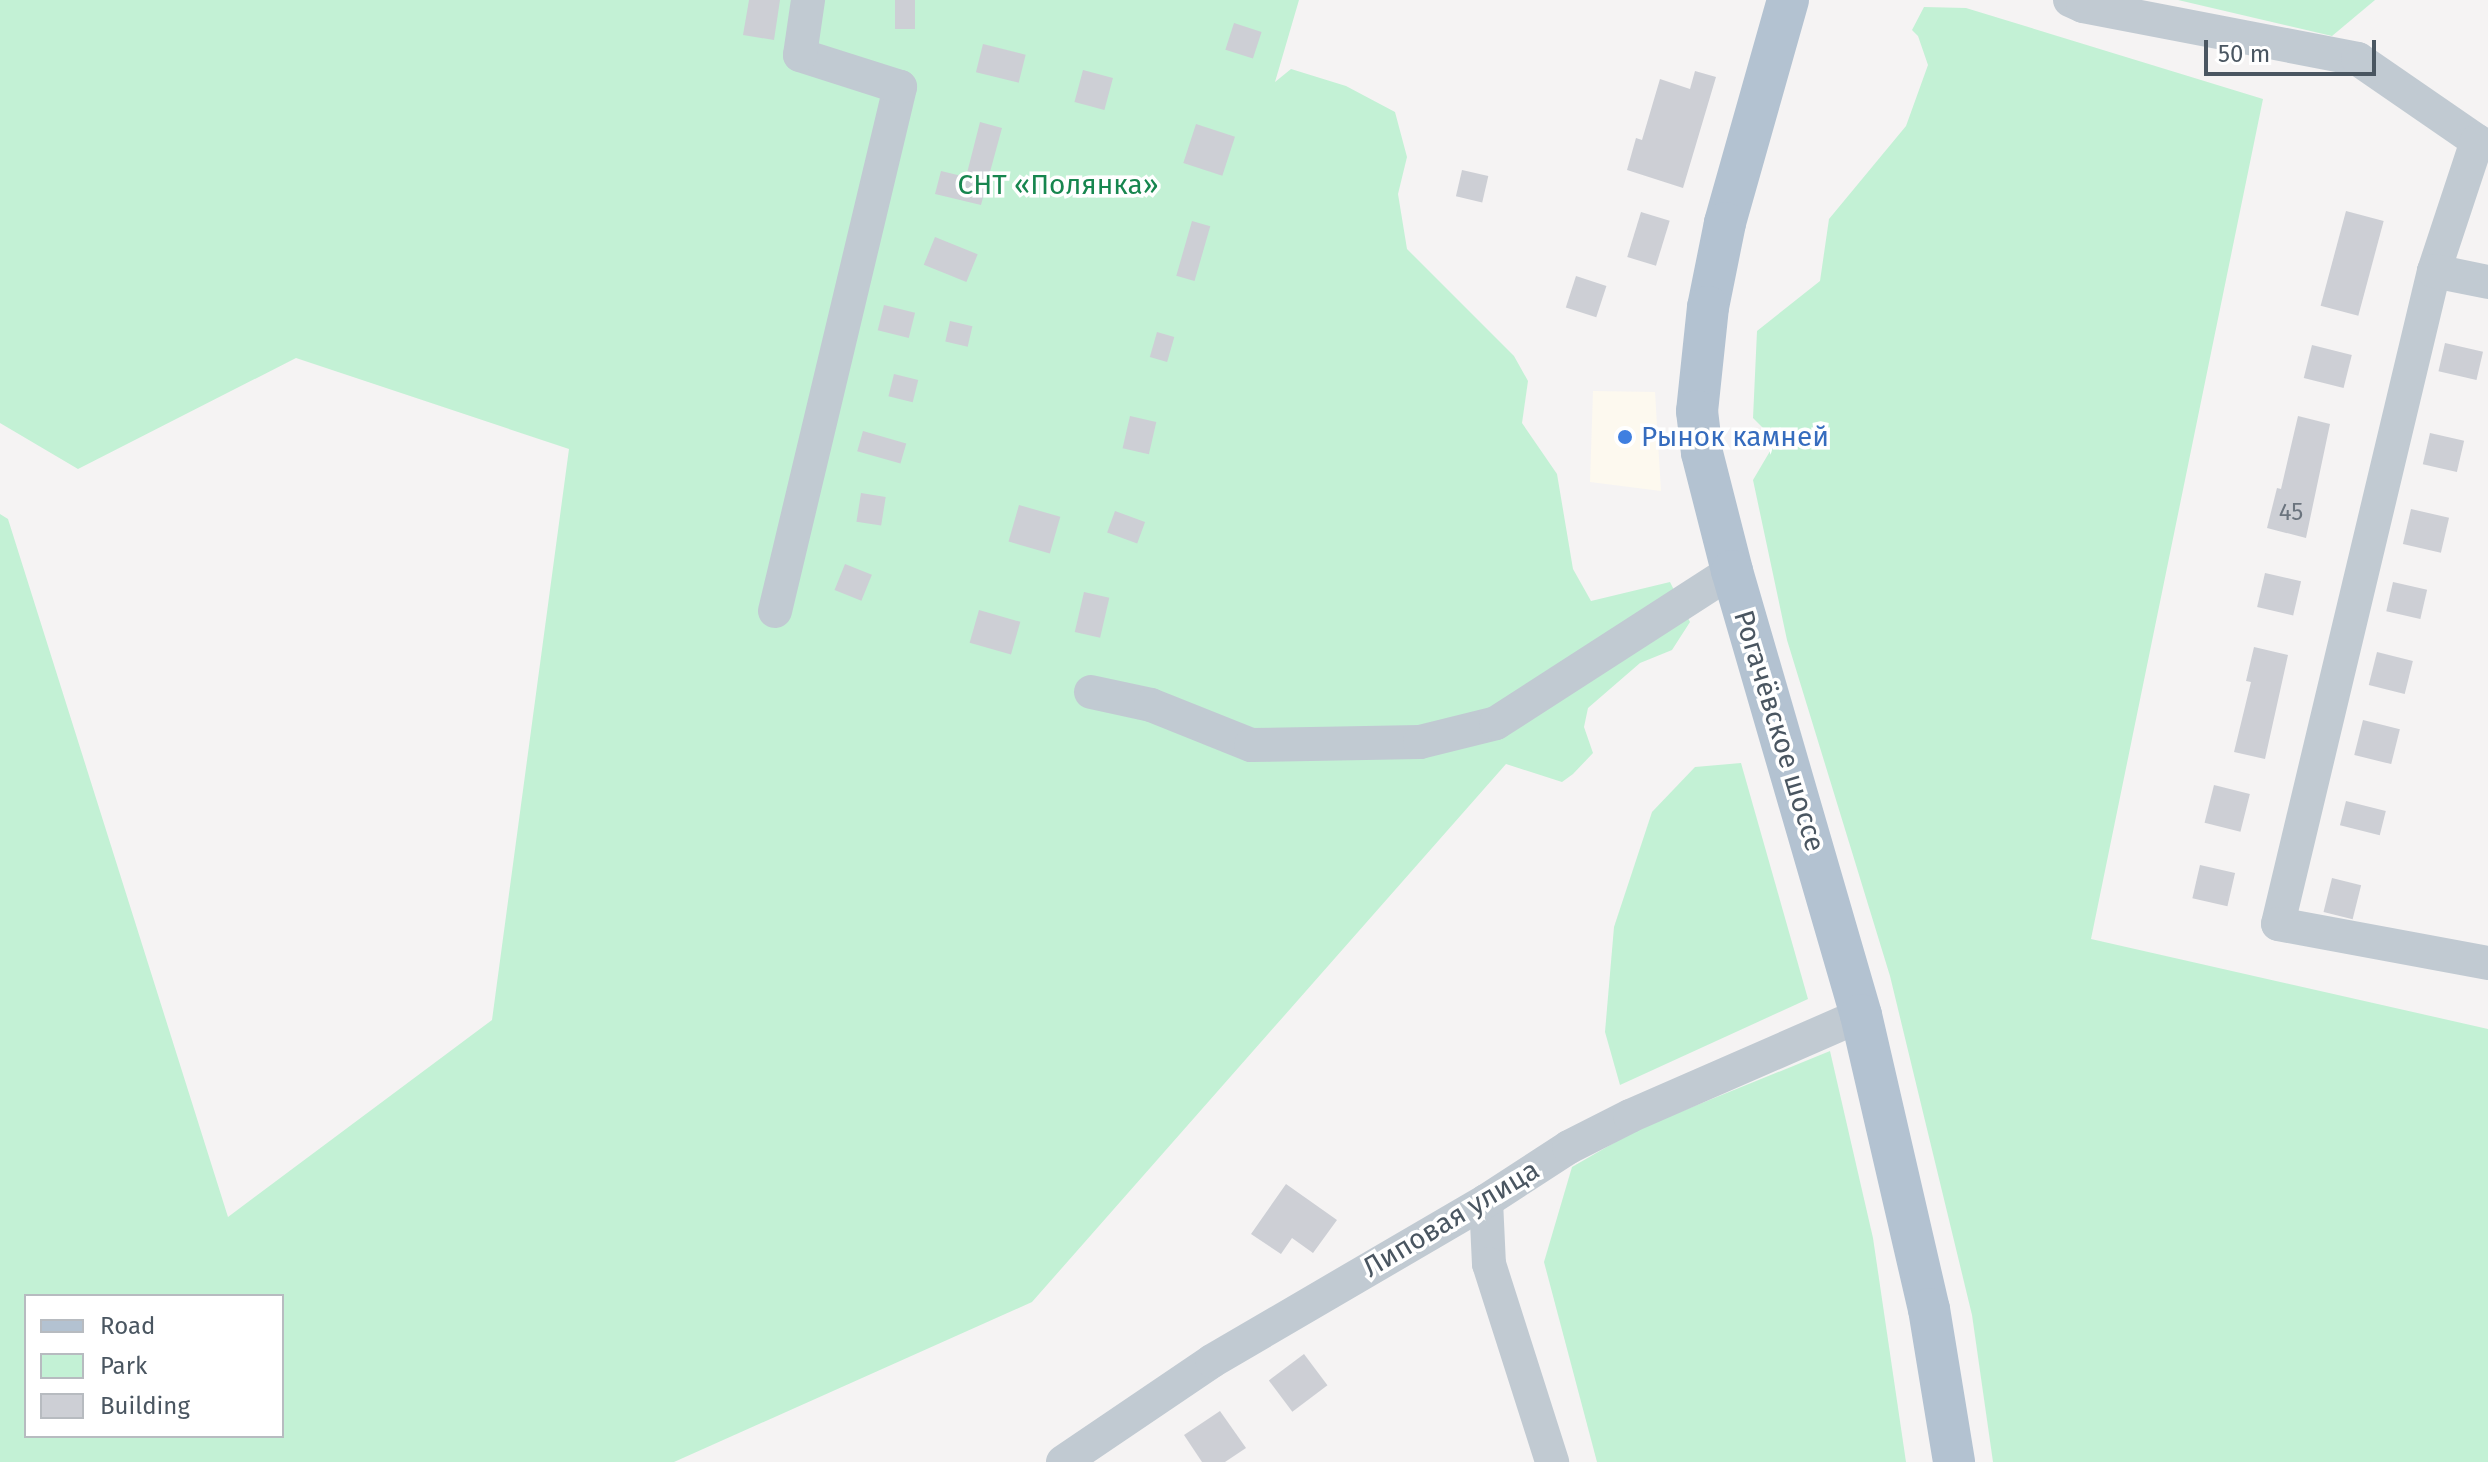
<!DOCTYPE html>
<html>
<head>
<meta charset="utf-8">
<style>
  body { margin:0 }
  #map { position:relative; width:2488px; height:1462px; overflow:hidden; background:#f5f3f3; font-family:"Fira Sans",sans-serif }
  div>[style] { position:absolute }
  .commercial>* { inset:0; background:#fdf9ef }
  .green>* { inset:0; background:#c3f1d5 }
  .building>* { inset:0; background:#cdcfd5; transform-origin:0 0 }
  .minor>* { height:34px; margin:-17px; padding:0 17px; transform-origin:17px; border-radius:17px; background:#c1cad2 }
  .major>* { height:42px; margin:-21px; padding:0 21px; transform-origin:21px; border-radius:21px; background:#b3c2d1 }
  .dots>* { width:22px; height:22px; translate:-50% -50%; box-sizing:border-box; border:4px solid #fff; border-radius:50% }
  span { translate:-50% -50%; white-space:nowrap; text-align:center; line-height:1.15; -webkit-text-stroke:7px #fff; paint-order:stroke }
  .number-label { font-size:24px; color:#6b747e }
  .number-label span { -webkit-text-stroke-width:0 }
  .park-label { font-size:28px; color:#17864f }
  .shop-label { font-size:28px; color:#366cbe }
  .left { translate:0 -50%; text-align:left }
  .street-label { font-size:28px; color:#4a5661 }
  .legend { position:absolute; left:24px; top:1294px; width:260px; height:144px; box-sizing:border-box; background:#fff; border:2px solid #b7bbc0; margin:0; padding:10px 14px; list-style:none; font-size:24px; color:#4a5661 }
  .legend li { display:flex; align-items:center; gap:16px; height:40px }
  .legend b { width:40px; border:2px solid #b7bbc0 }
  .scale { position:absolute; left:2204px; top:40px; width:172px; height:36px; box-sizing:border-box; border:4px solid #4a5661; border-top:0; padding-left:10px; font-size:24px; line-height:28px; white-space:nowrap; color:#4a5661; -webkit-text-stroke:6px #fff; paint-order:stroke }
</style>
</head>
<body>
<div id="map">
  <div class="commercial">
    <div style="clip-path:polygon(1593px 391px,1655px 392px,1661px 491px,1590px 482px)"></div>
  </div>
  <div class="green">
    <div style="clip-path:polygon(evenodd,0 0,1299px 0,1275px 82px,1291px 69px,1346px 86px,1395px 112px,1407px 157px,1398px 194px,1407px 249px,1514px 356px,1528px 381px,1522px 423px,1557px 474px,1573px 569px,1591px 601px,1670px 582px,1690px 622px,1672px 650px,1640px 663px,1588px 708px,1584px 727px,1593px 753px,1573px 774px,1562px 782px,1506px 764px,1032px 1302px,674px 1462px,0 1462px,0 514px,8px 519px,228px 1217px,492px 1020px,569px 449px,296px 358px,78px 469px,0 423px,0 0,26px 1296px,282px 1296px,282px 1436px,26px 1436px,26px 1296px)"></div>
    <div style="clip-path:polygon(2178px 0,2375px 0,2332px 36px)"></div>
    <div style="clip-path:polygon(1924px 7px,1966px 8px,2263px 99px,2091px 939px,2488px 1029px,2488px 1462px,1993px 1462px,1972px 1315px,1890px 976px,1787px 640px,1753px 480px,1776px 441px,1753px 418px,1757px 331px,1820px 281px,1829px 219px,1906px 126px,1928px 65px,1918px 36px,1912px 30px)"></div>
    <div style="clip-path:polygon(1741px 763px,1808px 999px,1620px 1085px,1605px 1032px,1614px 927px,1652px 812px,1695px 767px)"></div>
    <div style="clip-path:polygon(1830px 1051px,1873px 1238px,1906px 1462px,1597px 1462px,1544px 1262px,1572px 1167px,1638px 1129px)"></div>
  </div>
  <div class="building">
    <div style="clip-path:polygon(749px 0,780px 0,774px 40px,743px 35px)"></div>
    <div style="left:895px;top:0;width:20px;height:29px"></div>
    <div style="left:1234px;top:23px;width:29px;height:28px;rotate:18deg"></div>
    <div style="left:983px;top:44px;width:44px;height:29px;rotate:14deg"></div>
    <div style="left:1083px;top:70px;width:31px;height:33px;rotate:15deg"></div>
    <div style="clip-path:polygon(1695px 71px,1716px 77px,1683px 188px,1627px 170px,1636px 138px,1642px 140px,1660px 79px,1690px 89px)"></div>
    <div style="clip-path:polygon(980px 122px,1002px 128px,981px 205px,935px 194px,941px 171px,966px 177px)"></div>
    <div style="left:1196px;top:124px;width:41px;height:41px;rotate:18deg"></div>
    <div style="left:1462px;top:170px;width:27px;height:27px;rotate:13deg"></div>
    <div style="left:2346px;top:211px;width:39px;height:98px;rotate:15deg"></div>
    <div style="left:1641px;top:212px;width:30px;height:47px;rotate:17deg"></div>
    <div style="left:1192px;top:221px;width:19px;height:57px;rotate:16deg"></div>
    <div style="left:935px;top:237px;width:46px;height:30px;rotate:22deg"></div>
    <div style="left:1576px;top:276px;width:32px;height:33px;rotate:18deg"></div>
    <div style="left:884px;top:305px;width:32px;height:26px;rotate:14deg"></div>
    <div style="left:950px;top:321px;width:23px;height:21px;rotate:13deg"></div>
    <div style="left:1157px;top:332px;width:18px;height:26px;rotate:16deg"></div>
    <div style="left:2445px;top:343px;width:39px;height:29px;rotate:13deg"></div>
    <div style="left:2312px;top:345px;width:41px;height:34px;rotate:14deg"></div>
    <div style="left:894px;top:374px;width:25px;height:23px;rotate:14deg"></div>
    <div style="left:1130px;top:416px;width:27px;height:33px;rotate:13deg"></div>
    <div style="clip-path:polygon(2298px 416px,2330px 424px,2306px 538px,2267px 528px,2277px 488px,2281px 489px)"></div>
    <div style="left:863px;top:431px;width:45px;height:21px;rotate:16deg"></div>
    <div style="left:2430px;top:433px;width:35px;height:32px;rotate:13deg"></div>
    <div style="left:861px;top:493px;width:25px;height:29px;rotate:9deg"></div>
    <div style="left:1019px;top:505px;width:43px;height:38px;rotate:16deg"></div>
    <div style="left:2411px;top:509px;width:39px;height:36px;rotate:13deg"></div>
    <div style="left:1115px;top:511px;width:32px;height:23px;rotate:20deg"></div>
    <div style="left:845px;top:564px;width:29px;height:28px;rotate:22deg"></div>
    <div style="left:2265px;top:573px;width:37px;height:35px;rotate:13deg"></div>
    <div style="left:2393px;top:582px;width:35px;height:30px;rotate:13deg"></div>
    <div style="left:1084px;top:592px;width:26px;height:41px;rotate:13deg"></div>
    <div style="left:979px;top:610px;width:43px;height:34px;rotate:16deg"></div>
    <div style="clip-path:polygon(2254px 647px,2288px 655px,2265px 759px,2234px 752px,2251px 682px,2246px 681px)"></div>
    <div style="left:2377px;top:652px;width:37px;height:34px;rotate:14deg"></div>
    <div style="left:2363px;top:720px;width:38px;height:36px;rotate:14deg"></div>
    <div style="left:2214px;top:785px;width:37px;height:39px;rotate:14deg"></div>
    <div style="left:2346px;top:801px;width:41px;height:25px;rotate:14deg"></div>
    <div style="left:2200px;top:865px;width:36px;height:34px;rotate:13deg"></div>
    <div style="left:2332px;top:878px;width:30px;height:35px;rotate:14deg"></div>
    <div style="clip-path:polygon(1286px 1184px,1337px 1220px,1313px 1253px,1292px 1238px,1281px 1254px,1251px 1234px)"></div>
    <div style="left:1304px;top:1354px;width:39px;height:44px;rotate:53deg"></div>
    <div style="clip-path:polygon(1220px 1411px,1246px 1448px,1225px 1462px,1202px 1462px,1184px 1435px)"></div>
  </div>
  <div class="minor">
    <div style="left:2070px;top:0;width:14px;rotate:25deg"></div>
    <div style="left:2083px;top:6px;width:280px;rotate:10.9deg"></div>
    <div style="left:2358px;top:59px;width:145px;rotate:34.6deg"></div>
    <div style="left:2477px;top:141px;width:137px;rotate:108.3deg"></div>
    <div style="left:2434px;top:271px;width:671px;rotate:103.44deg"></div>
    <div style="left:2278px;top:924px;width:214px;rotate:10.5deg"></div>
    <div style="left:2434px;top:271px;width:55px;rotate:11.5deg"></div>
    <div style="left:775px;top:611px;width:539px;rotate:-76.58deg"></div>
    <div style="left:900px;top:87px;width:105px;rotate:-162.3deg"></div>
    <div style="left:800px;top:55px;width:56px;rotate:-81.7deg"></div>
    <div style="left:1091px;top:692px;width:61px;rotate:12.2deg"></div>
    <div style="left:1151px;top:705px;width:108px;rotate:21.8deg"></div>
    <div style="left:1251px;top:745px;width:169px;rotate:-1deg"></div>
    <div style="left:1420px;top:742px;width:78px;rotate:-14deg"></div>
    <div style="left:1496px;top:723px;width:281px;rotate:-32.8deg"></div>
    <div style="left:1486px;top:1201px;width:63px;rotate:87.3deg"></div>
    <div style="left:1489px;top:1264px;width:208px;rotate:72.3deg"></div>
    <div style="left:1063px;top:1462px;width:180px;rotate:-34.1deg"></div>
    <div style="left:1212px;top:1361px;width:317px;rotate:-30.3deg"></div>
    <div style="left:1486px;top:1201px;width:99px;rotate:-33deg"></div>
    <div style="left:1569px;top:1147px;width:68px;rotate:-26.9deg"></div>
    <div style="left:1630px;top:1116px;width:252px;rotate:-23.6deg"></div>
  </div>
  <div class="major">
    <div style="left:1788px;top:0;width:232px;rotate:105.8deg"></div>
    <div style="left:1725px;top:223px;width:86px;rotate:101.4deg"></div>
    <div style="left:1708px;top:307px;width:105px;rotate:96deg"></div>
    <div style="left:1697px;top:411px;width:42px;rotate:83.2deg"></div>
    <div style="left:1702px;top:453px;width:122px;rotate:75.7deg"></div>
    <div style="left:1732px;top:571px;width:462px;rotate:73.8deg"></div>
    <div style="left:1861px;top:1015px;width:302px;rotate:77deg"></div>
    <div style="left:1929px;top:1309px;width:155px;rotate:80.7deg"></div>
  </div>
  <div class="dots">
    <div style="left:1625px;top:437px;background:#3f7fe0"></div>
  </div>
  <div class="number-label">
    <span style="left:2291px;top:513px">45</span>
  </div>
  <div class="park-label">
    <span style="left:1058px;top:185px">СНТ «Полянка»</span>
  </div>
  <div class="shop-label">
    <span class="left" style="left:1641px;top:437px">Рынок камней</span>
  </div>
  <div class="street-label">
    <span style="left:1779px;top:731px;rotate:73deg">Рогачёвское шоссе</span>
    <span style="left:1451px;top:1219px;rotate:-31deg">Липовая улица</span>
  </div>
  <ul class="legend">
  <li><b style="height:10px;background:#b3c2d1"></b>Road</li>
  <li><b style="height:22px;background:#c3f1d5"></b>Park</li>
  <li><b style="height:22px;background:#cdcfd5"></b>Building</li>
  </ul>
  <div class="scale">50 m</div>
</div>
</body>
</html>
